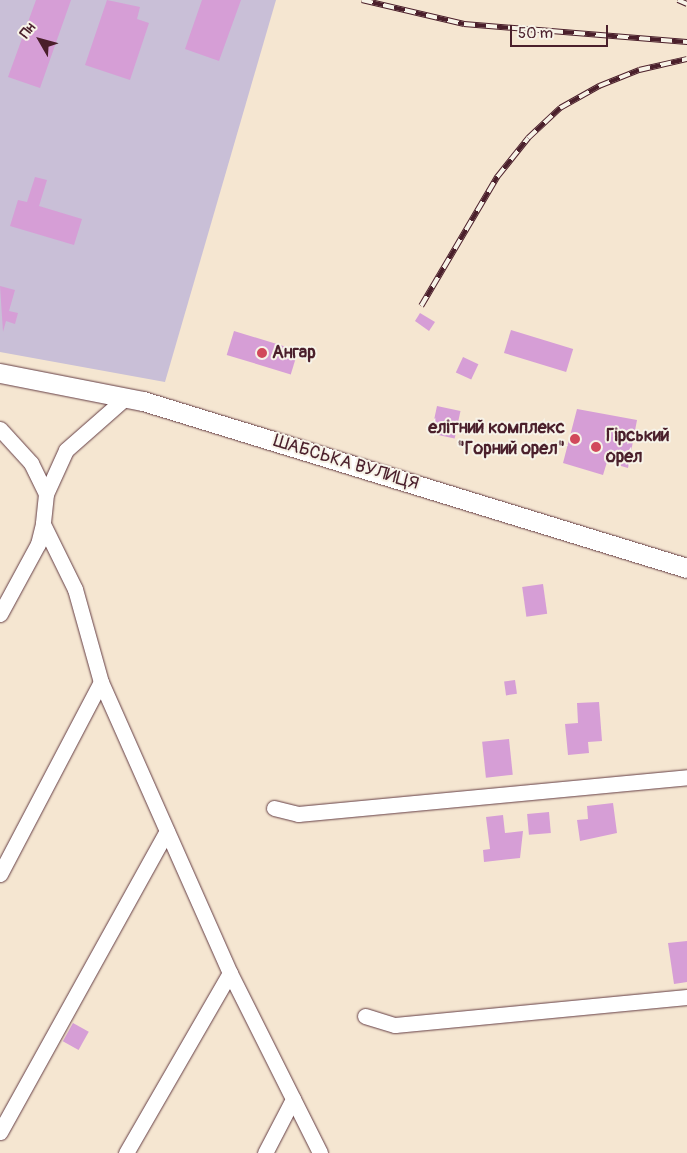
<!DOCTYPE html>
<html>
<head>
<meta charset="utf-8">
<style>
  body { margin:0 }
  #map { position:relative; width:687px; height:1153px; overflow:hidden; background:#f5e6d1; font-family:Pangolin,sans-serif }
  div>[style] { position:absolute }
  .industrial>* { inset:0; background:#c9bfd7 }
  .building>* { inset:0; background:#d69ed6; transform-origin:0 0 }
  .roads { filter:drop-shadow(0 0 1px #643d44) drop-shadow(0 0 1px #643d44) }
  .minor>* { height:15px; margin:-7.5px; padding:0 7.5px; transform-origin:7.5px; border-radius:7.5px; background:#fff }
  .major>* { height:19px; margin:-9.5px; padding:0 9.5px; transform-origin:9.5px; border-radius:9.5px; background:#fff }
  .rail>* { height:5.5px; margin-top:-2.75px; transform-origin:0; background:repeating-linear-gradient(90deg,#f7f3e8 0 11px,#4a1f2b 0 22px); box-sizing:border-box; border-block:1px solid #4a1f2b }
  .dots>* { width:14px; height:14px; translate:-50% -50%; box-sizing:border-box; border:2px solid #f7f3e8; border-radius:50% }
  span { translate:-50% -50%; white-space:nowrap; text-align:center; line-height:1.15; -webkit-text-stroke:4px #f7f3e8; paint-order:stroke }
  .poi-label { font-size:18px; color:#4a1f2b; font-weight:700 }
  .left { translate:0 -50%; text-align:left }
  .right { translate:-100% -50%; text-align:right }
  .street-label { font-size:18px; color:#4a1f2b }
  .north { position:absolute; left:15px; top:15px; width:50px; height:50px; -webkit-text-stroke:4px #f7f3e8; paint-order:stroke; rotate:308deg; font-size:14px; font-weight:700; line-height:20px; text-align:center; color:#4a1f2b }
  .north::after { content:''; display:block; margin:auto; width:18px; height:22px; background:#4a1f2b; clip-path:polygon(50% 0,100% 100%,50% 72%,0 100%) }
  .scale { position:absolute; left:510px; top:25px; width:98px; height:22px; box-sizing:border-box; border:2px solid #4a1f2b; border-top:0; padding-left:6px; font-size:15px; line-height:18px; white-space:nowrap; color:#4a1f2b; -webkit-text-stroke:4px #f7f3e8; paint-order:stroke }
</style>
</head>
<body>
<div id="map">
  <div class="industrial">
    <div style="clip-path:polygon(0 0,276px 0,165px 382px,0 352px)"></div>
  </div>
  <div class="building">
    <div style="clip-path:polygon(36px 0,71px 0,40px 88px,8px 77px)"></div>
    <div style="clip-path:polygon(107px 0,140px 7px,137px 19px,149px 23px,130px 80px,85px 65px)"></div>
    <div style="clip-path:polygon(202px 0,241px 0,219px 61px,185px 49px)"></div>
    <div style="clip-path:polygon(35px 177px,47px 180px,39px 206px,82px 219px,74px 245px,10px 226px,18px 200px,27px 202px)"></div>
    <div style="clip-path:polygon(0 286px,15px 290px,9px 311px,18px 313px,15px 324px,6px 321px,3px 332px)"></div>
    <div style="clip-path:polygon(420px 313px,435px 322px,429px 331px,415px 321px)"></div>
    <div style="left:511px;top:330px;width:65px;height:24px;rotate:17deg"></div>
    <div style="left:234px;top:331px;width:67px;height:25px;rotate:17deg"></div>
    <div style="left:463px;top:357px;width:17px;height:17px;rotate:25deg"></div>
    <div style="left:437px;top:406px;width:24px;height:28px;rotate:12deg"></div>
    <div style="clip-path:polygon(577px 409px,637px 420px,628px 468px,607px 462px,603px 475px,563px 463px)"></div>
    <div style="left:543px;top:584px;width:30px;height:21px;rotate:82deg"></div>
    <div style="left:515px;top:680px;width:14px;height:11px;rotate:82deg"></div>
    <div style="clip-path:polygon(599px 702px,602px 741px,588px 742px,589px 753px,568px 755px,565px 724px,578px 723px,577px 703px)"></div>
    <div style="left:509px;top:739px;width:36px;height:27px;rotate:84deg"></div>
    <div style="clip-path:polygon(613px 803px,617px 833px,580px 841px,577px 820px,588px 819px,587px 806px)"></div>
    <div style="left:549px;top:812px;width:21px;height:22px;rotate:85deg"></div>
    <div style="clip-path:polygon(503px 815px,505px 833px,523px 831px,520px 858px,484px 862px,483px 850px,490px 849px,486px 817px)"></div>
    <div style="clip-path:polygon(687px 941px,687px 982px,674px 984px,668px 943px)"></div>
    <div style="left:73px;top:1023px;width:18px;height:21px;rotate:29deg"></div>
  </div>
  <div class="roads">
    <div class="minor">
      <div style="left:0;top:429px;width:46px;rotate:47.6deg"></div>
      <div style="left:31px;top:463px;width:34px;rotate:64deg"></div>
      <div style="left:46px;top:494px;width:30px;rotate:96deg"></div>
      <div style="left:43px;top:524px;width:72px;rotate:63.8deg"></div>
      <div style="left:75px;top:589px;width:97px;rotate:74.4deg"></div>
      <div style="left:101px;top:682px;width:318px;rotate:66.1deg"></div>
      <div style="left:230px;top:973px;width:201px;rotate:63.4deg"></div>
      <div style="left:46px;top:494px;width:48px;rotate:-65.6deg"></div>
      <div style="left:66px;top:450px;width:79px;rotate:-41.4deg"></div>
      <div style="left:0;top:614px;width:80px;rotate:-61.5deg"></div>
      <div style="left:38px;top:544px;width:21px;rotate:-76deg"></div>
      <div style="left:274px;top:808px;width:25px;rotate:14deg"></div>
      <div style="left:298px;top:814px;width:391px;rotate:-5.4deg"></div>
      <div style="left:0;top:874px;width:217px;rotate:-62.3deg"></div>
      <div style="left:365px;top:1016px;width:31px;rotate:17deg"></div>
      <div style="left:395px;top:1025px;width:293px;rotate:-5.5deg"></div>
      <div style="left:0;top:1132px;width:344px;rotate:-61deg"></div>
      <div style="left:126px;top:1153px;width:208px;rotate:-60deg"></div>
      <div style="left:265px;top:1153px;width:61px;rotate:-62.6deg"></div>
    </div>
    <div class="major">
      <div style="left:0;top:373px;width:146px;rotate:11.1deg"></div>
      <div style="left:143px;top:401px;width:569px;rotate:17.07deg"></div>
    </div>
  </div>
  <div class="rail">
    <div style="left:362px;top:0;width:105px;rotate:13.2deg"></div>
    <div style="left:464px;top:24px;width:224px;rotate:4.6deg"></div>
    <div style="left:678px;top:0;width:10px;rotate:24deg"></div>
    <div style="left:421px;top:306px;width:150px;rotate:-59.5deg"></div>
    <div style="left:497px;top:177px;width:50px;rotate:-51.5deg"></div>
    <div style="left:528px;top:138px;width:44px;rotate:-43.2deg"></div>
    <div style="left:560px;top:108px;width:45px;rotate:-29.4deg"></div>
    <div style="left:599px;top:86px;width:43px;rotate:-21.8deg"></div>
    <div style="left:639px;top:70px;width:49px;rotate:-12.9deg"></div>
  </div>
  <div class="dots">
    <div style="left:262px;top:353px;background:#d1495b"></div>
    <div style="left:575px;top:439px;background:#d1495b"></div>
    <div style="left:596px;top:447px;background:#d1495b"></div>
  </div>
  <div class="poi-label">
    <span class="left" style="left:272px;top:353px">Ангар</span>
    <span class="right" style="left:565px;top:439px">елітний комплекс<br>"Горний орел"</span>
    <span class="left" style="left:606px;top:447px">Гірський<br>орел</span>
  </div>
  <div class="street-label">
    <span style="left:346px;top:463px;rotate:17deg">ШАБСЬКА ВУЛИЦЯ</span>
  </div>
  <div class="north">Пн</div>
  <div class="scale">50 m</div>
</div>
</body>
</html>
